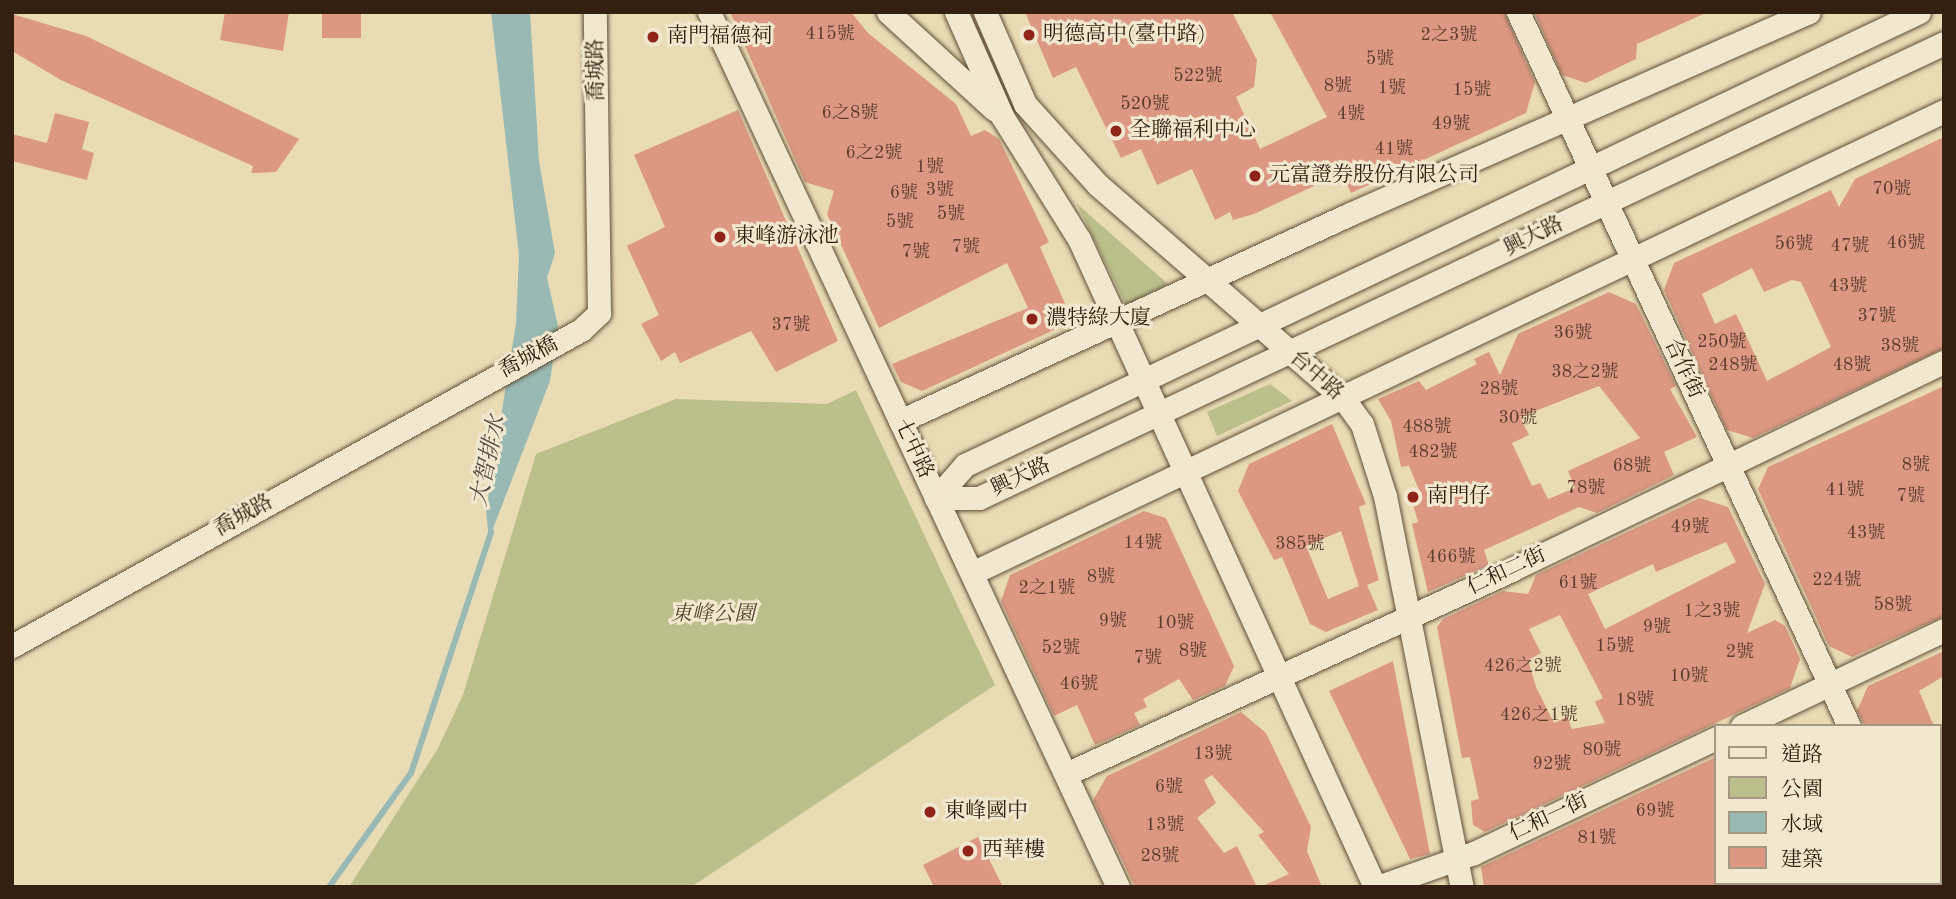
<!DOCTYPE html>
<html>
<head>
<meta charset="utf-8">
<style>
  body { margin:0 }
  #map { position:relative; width:1956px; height:899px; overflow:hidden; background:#e9dcb5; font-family:"Old Standard TT","Noto Serif TC",serif }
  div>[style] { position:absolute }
  .green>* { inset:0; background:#babf8b }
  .water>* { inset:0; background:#99bab4 }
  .stream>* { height:6px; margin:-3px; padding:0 3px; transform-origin:3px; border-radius:3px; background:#99bab4 }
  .building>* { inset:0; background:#dc9883; transform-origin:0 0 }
  .roads { filter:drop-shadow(0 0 2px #604f39) drop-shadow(0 0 2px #604f39) }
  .minor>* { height:23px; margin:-11.5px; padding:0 11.5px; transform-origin:11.5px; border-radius:11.5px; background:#f1e8cf }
  .dots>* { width:19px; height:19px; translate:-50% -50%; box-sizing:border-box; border:4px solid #f1e8cf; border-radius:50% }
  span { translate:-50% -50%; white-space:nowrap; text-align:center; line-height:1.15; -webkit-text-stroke:6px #f1e8cf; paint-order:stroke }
  .number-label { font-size:18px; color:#5d3e2d }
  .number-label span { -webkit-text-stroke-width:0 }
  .poi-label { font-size:21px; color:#332010 }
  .left { translate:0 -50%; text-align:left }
  .street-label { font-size:21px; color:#332010 }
  .park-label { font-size:21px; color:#55482f; font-style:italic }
  .water-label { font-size:23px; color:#524e41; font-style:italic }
  .frame { position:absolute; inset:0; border:14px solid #332010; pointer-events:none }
  .legend { position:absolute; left:1714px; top:724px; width:228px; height:161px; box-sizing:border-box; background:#f1e8cf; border:2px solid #a59883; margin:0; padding:9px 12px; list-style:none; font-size:21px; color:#332010 }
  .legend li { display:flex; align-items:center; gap:14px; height:35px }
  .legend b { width:35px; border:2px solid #a59883 }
</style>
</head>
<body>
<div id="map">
  <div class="green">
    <div style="clip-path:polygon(1077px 204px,1168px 284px,1126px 305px)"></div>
    <div style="clip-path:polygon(1270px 384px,1292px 401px,1217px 436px,1207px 412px)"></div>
    <div style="clip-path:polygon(856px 390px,995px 685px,691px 887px,349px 887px,437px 750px,463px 695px,536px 454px,676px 399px,827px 404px)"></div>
  </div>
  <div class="water">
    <div style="clip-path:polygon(491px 12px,530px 12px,539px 161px,555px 253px,547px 278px,558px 326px,550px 381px,489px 539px,486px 511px,516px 323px,519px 255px)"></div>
  </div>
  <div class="stream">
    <div style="left:329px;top:887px;width:140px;rotate:-54.3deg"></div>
    <div style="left:411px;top:773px;width:254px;rotate:-71.6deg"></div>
  </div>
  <div class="building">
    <div style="clip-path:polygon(225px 12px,289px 12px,283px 51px,220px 40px)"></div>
    <div style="left:322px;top:12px;width:39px;height:26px"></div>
    <div style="clip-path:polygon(730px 12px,851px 12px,868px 33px,956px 104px,971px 136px,985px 130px,999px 139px,1049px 242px,1040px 247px,1067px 308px,1056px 329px,922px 391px,901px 382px,892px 364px,1028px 308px,1007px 263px,879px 328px,827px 214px,834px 191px,805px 182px)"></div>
    <div style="clip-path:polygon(1025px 12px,1232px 12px,1257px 60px,1254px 87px,1236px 97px,1260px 149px,1327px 117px,1270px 12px,1504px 12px,1535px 82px,1526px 113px,1351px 193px,1336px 161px,1308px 174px,1314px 186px,1254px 214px,1233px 220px,1230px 212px,1215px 220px,1192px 169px,1157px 185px,1141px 149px,1121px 158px,1076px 67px,1053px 78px)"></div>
    <div style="clip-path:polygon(1534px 12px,1708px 12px,1637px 44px,1636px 59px,1586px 83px,1562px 75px)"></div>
    <div style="clip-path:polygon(12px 14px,86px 36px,299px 139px,276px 172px,251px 173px,253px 166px,61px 80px,12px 51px)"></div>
    <div style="clip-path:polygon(738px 110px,838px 341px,776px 372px,751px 331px,680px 363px,675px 352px,661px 361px,641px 324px,659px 315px,627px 246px,665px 227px,634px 155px)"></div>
    <div style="clip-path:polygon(55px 113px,89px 122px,82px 149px,94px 153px,87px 180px,12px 161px,12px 134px,47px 143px)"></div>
    <div style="clip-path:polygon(evenodd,1944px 137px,1944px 348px,1753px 438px,1727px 430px,1664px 290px,1674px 263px,1831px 190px,1839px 207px,1855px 179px,1944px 137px,1752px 268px,1764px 292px,1792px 280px,1801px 282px,1831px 347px,1767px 381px,1736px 314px,1715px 324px,1702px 294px,1752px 268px)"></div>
    <div style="clip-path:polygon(evenodd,1609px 292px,1636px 304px,1676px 386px,1670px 389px,1697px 437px,1664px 452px,1674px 475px,1597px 513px,1579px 507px,1484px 550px,1489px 565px,1428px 592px,1412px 524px,1418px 522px,1412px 501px,1422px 497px,1409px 466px,1401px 467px,1391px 421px,1378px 399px,1419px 381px,1426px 390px,1477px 364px,1474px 359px,1489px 352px,1500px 375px,1518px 334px,1609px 292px,1599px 386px,1640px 438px,1568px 471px,1575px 488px,1548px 499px,1540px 483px,1532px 486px,1512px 443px,1529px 435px,1520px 417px,1599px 386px)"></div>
    <div style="clip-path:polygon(1944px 386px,1944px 616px,1852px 657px,1829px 646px,1758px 489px,1768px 467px)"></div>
    <div style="clip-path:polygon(evenodd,1332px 424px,1366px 504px,1359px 507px,1379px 580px,1367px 585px,1378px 610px,1326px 632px,1310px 624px,1282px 557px,1274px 560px,1238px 491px,1249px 464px,1332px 424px,1341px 531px,1359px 586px,1328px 599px,1306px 546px,1341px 531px)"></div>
    <div style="clip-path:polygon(evenodd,1700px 498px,1728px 507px,1765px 584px,1747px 633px,1775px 620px,1785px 626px,1800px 659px,1790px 688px,1485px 832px,1473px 825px,1471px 801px,1479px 799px,1470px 757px,1462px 758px,1437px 627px,1443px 619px,1503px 591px,1528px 594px,1536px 575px,1700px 498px,1726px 542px,1736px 562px,1605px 629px,1588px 594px,1653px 564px,1656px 572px,1726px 542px,1700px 498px,1560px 615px,1603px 698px,1595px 702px,1605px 723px,1572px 729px,1567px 717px,1554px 723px,1536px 687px,1528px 660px,1541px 653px,1529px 629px,1560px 615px)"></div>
    <div style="clip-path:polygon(1144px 511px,1166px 518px,1234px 666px,1225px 686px,1193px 700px,1179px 679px,1143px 699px,1147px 707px,1134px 713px,1140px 725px,1095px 745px,1077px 705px,1054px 716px,1001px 601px,1010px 575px)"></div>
    <div style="clip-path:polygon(1944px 651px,1944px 676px,1919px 691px,1934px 726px,1865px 726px,1857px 711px,1868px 686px)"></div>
    <div style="clip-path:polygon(1393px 661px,1430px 854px,1410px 859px,1329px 691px)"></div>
    <div style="clip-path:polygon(1241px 712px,1266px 733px,1311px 827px,1307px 851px,1322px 887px,1260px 887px,1289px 874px,1258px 835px,1264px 832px,1212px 775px,1204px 780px,1216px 803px,1197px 818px,1224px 853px,1237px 846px,1257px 887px,1135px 887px,1093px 800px,1107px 776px)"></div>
    <div style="clip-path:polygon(1716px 757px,1716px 887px,1484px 887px,1481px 867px)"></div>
    <div style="clip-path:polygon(978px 837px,1003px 887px,934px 887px,923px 865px)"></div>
  </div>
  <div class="roads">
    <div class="minor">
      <div style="left:709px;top:12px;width:966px;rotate:64.95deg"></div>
      <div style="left:888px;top:12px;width:144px;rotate:42.5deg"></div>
      <div style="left:956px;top:12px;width:114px;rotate:66.1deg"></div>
      <div style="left:1002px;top:116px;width:145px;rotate:58deg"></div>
      <div style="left:1079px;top:239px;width:712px;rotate:65.45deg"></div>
      <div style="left:985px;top:12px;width:100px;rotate:66.5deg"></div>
      <div style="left:1025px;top:104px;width:109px;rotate:48deg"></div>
      <div style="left:1098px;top:185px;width:325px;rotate:41deg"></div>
      <div style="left:1343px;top:398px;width:32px;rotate:54deg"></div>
      <div style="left:1362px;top:424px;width:76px;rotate:72.3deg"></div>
      <div style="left:1385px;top:496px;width:399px;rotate:78.9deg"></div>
      <div style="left:1518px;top:12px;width:787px;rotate:65.13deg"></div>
      <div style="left:900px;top:421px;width:495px;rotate:-24.7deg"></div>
      <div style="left:1350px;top:214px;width:501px;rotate:-23.75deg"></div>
      <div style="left:936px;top:498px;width:43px"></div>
      <div style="left:979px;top:498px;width:1067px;rotate:-25.24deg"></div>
      <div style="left:936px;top:498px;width:44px;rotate:-48.7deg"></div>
      <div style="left:965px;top:465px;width:1056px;rotate:-25.4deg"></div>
      <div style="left:972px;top:573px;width:1076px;rotate:-25.42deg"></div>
      <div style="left:12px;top:646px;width:651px;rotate:-29.05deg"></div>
      <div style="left:581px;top:330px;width:25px;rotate:-43deg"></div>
      <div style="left:599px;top:313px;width:301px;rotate:-90.8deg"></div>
      <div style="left:1742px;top:726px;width:224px;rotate:-25.4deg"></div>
      <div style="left:1066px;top:774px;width:490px;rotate:-24.6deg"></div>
      <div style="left:1511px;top:570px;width:480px;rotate:-25.7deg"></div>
      <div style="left:1922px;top:883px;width:4px;rotate:76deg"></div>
      <div style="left:1377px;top:887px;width:103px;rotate:-19.3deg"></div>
      <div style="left:1474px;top:853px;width:268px;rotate:-25.4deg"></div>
    </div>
  </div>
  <div class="dots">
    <div style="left:1029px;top:35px;background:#8f2418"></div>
    <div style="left:653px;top:37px;background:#8f2418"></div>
    <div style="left:1116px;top:131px;background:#8f2418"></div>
    <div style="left:1255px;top:176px;background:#8f2418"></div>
    <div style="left:720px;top:237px;background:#8f2418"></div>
    <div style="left:1032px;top:319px;background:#8f2418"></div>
    <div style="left:1413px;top:497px;background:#8f2418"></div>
    <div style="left:930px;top:812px;background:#8f2418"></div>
    <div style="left:968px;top:851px;background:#8f2418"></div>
  </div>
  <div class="number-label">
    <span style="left:830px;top:34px">415號</span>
    <span style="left:1449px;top:35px">2之3號</span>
    <span style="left:1380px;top:59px">5號</span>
    <span style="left:1198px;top:76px">522號</span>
    <span style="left:1338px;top:86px">8號</span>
    <span style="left:1392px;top:88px">1號</span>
    <span style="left:1472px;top:90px">15號</span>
    <span style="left:1145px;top:104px">520號</span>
    <span style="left:850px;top:113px">6之8號</span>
    <span style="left:1351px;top:114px">4號</span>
    <span style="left:1451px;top:124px">49號</span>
    <span style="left:1394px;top:149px">41號</span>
    <span style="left:874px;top:153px">6之2號</span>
    <span style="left:930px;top:167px">1號</span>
    <span style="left:1892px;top:189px">70號</span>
    <span style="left:940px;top:190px">3號</span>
    <span style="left:904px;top:193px">6號</span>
    <span style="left:951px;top:214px">5號</span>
    <span style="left:900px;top:222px">5號</span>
    <span style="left:1906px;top:243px">46號</span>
    <span style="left:1794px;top:244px">56號</span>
    <span style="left:1850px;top:246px">47號</span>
    <span style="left:966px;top:247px">7號</span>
    <span style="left:916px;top:252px">7號</span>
    <span style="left:1848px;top:286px">43號</span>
    <span style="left:1877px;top:316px">37號</span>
    <span style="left:791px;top:325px">37號</span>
    <span style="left:1573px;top:333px">36號</span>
    <span style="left:1722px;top:342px">250號</span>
    <span style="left:1900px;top:346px">38號</span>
    <span style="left:1733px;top:365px">248號</span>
    <span style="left:1852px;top:365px">48號</span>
    <span style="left:1585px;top:372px">38之2號</span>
    <span style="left:1499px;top:389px">28號</span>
    <span style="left:1518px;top:418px">30號</span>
    <span style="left:1427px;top:427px">488號</span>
    <span style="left:1433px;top:452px">482號</span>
    <span style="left:1916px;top:465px">8號</span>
    <span style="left:1632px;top:466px">68號</span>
    <span style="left:1586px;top:488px">78號</span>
    <span style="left:1845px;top:490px">41號</span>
    <span style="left:1911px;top:496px">7號</span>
    <span style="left:1690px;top:527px">49號</span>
    <span style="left:1866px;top:533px">43號</span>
    <span style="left:1143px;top:543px">14號</span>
    <span style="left:1300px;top:544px">385號</span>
    <span style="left:1451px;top:557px">466號</span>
    <span style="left:1101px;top:577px">8號</span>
    <span style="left:1837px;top:580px">224號</span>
    <span style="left:1578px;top:583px">61號</span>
    <span style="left:1047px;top:588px">2之1號</span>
    <span style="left:1893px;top:605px">58號</span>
    <span style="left:1712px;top:611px">1之3號</span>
    <span style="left:1113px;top:621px">9號</span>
    <span style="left:1175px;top:623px">10號</span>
    <span style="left:1657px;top:627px">9號</span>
    <span style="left:1615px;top:646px">15號</span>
    <span style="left:1061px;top:648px">52號</span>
    <span style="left:1193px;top:651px">8號</span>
    <span style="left:1740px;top:652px">2號</span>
    <span style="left:1148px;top:658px">7號</span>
    <span style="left:1523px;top:666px">426之2號</span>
    <span style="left:1689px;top:676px">10號</span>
    <span style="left:1079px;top:684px">46號</span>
    <span style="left:1635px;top:700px">18號</span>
    <span style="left:1539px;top:715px">426之1號</span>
    <span style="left:1602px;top:750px">80號</span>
    <span style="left:1213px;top:754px">13號</span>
    <span style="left:1552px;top:764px">92號</span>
    <span style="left:1169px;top:787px">6號</span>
    <span style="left:1655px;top:811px">69號</span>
    <span style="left:1165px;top:825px">13號</span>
    <span style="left:1597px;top:838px">81號</span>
    <span style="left:1160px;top:856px">28號</span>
  </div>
  <div class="poi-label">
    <span class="left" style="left:1043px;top:35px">明德高中(臺中路)</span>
    <span class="left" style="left:667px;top:37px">南門福德祠</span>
    <span class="left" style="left:1130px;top:131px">全聯福利中心</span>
    <span class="left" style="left:1269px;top:176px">元富證券股份有限公司</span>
    <span class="left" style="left:734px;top:237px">東峰游泳池</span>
    <span class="left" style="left:1046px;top:319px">濃特綠大廈</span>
    <span class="left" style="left:1427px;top:497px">南門仔</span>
    <span class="left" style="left:944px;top:812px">東峰國中</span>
    <span class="left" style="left:982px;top:851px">西華樓</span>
  </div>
  <div class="street-label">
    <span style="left:597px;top:70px;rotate:-91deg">喬城路</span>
    <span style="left:1534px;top:237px;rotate:-26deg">興大路</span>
    <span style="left:529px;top:358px;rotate:-28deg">喬城橋</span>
    <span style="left:1683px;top:369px;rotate:65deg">合作街</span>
    <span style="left:1316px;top:376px;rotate:41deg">台中路</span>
    <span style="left:913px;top:449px;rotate:65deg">七中路</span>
    <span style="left:1021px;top:478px;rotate:-25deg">興大路</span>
    <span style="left:244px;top:516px;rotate:-29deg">喬城路</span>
    <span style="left:1507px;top:572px;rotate:-25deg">仁和二街</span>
    <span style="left:1549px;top:818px;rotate:-25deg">仁和一街</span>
  </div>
  <div class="park-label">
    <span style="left:713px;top:615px">東峰公園</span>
  </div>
  <div class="water-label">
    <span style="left:489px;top:461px;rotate:-78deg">大智排水</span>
  </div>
  <div class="frame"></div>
  <ul class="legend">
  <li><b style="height:9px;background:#f1e8cf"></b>道路</li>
  <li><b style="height:19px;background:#babf8b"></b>公園</li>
  <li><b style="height:19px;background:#99bab4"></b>水域</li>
  <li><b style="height:19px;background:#dc9883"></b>建築</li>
  </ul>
</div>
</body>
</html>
